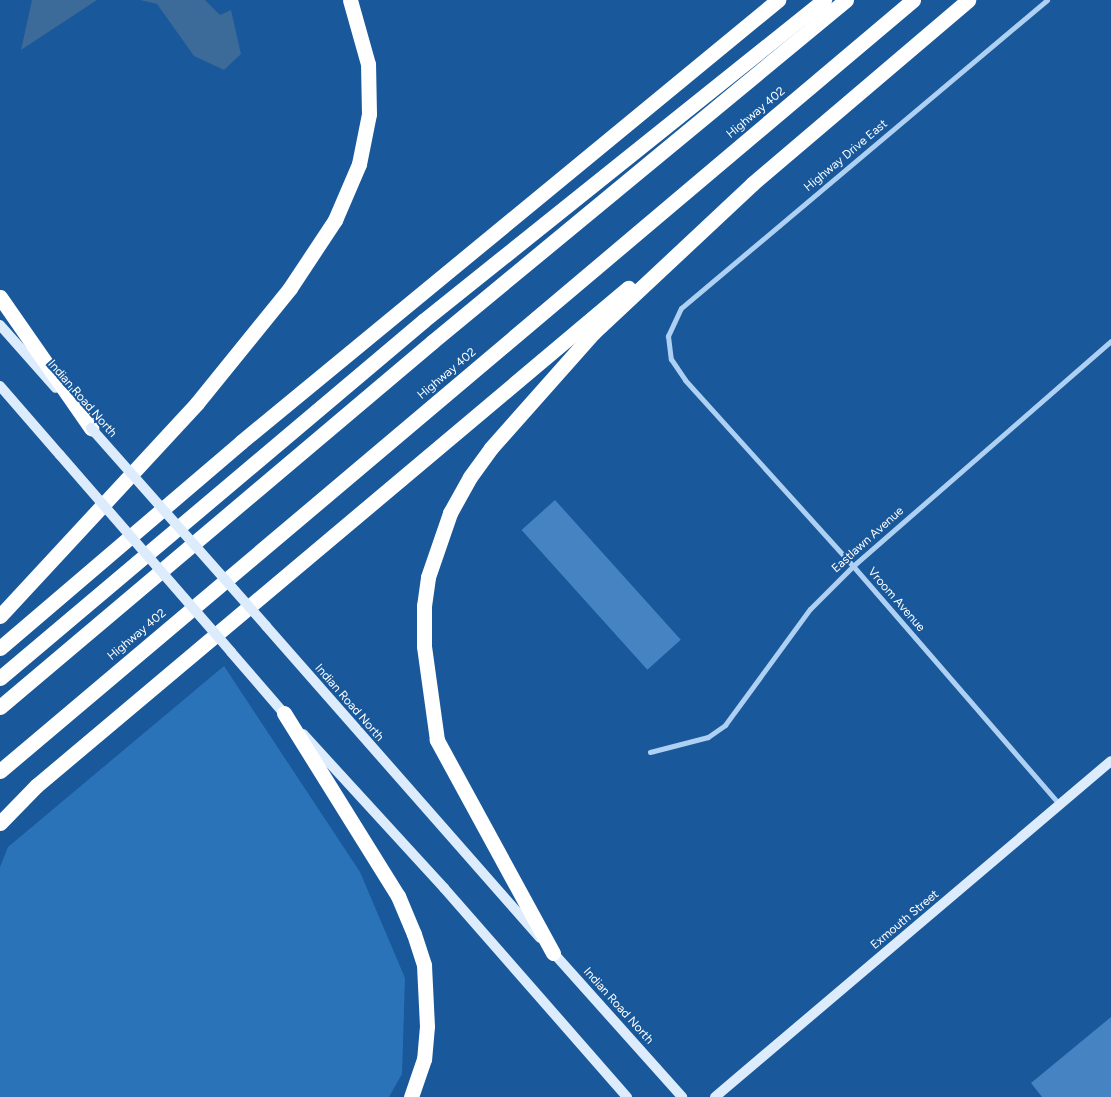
<!DOCTYPE html>
<html>
<head>
<meta charset="utf-8">
<style>
  body { margin:0 }
  #map { position:relative; width:1111px; height:1097px; overflow:hidden; background:#18589b; font-family:Figtree,sans-serif }
  div>[style] { position:absolute }
  .green>* { inset:0; background:#2b73b8 }
  .water>* { inset:0; background:#3c6a99 }
  .building>* { inset:0; background:#4583c3; transform-origin:0 0 }
  .street>* { height:5px; margin:-2.5px; padding:0 2.5px; transform-origin:2.5px; border-radius:2.5px; background:#aed0f2 }
  .secondary>* { height:10px; margin:-5px; padding:0 5px; transform-origin:5px; border-radius:5px; background:#ddecfc }
  .highway>* { height:15px; margin:-7.5px; padding:0 7.5px; transform-origin:7.5px; border-radius:7.5px; background:#fff }
  .secondary-bridge>* { height:10px; margin:-5px; padding:0 5px; transform-origin:5px; border-radius:5px; background:#ddecfc }
  span { translate:-50% -50%; white-space:nowrap; text-align:center; line-height:1.15; -webkit-text-stroke:4px #18589b; paint-order:stroke }
  .street-label { font-size:12px; color:#fff }
</style>
</head>
<body>
<div id="map">
  <div class="green">
    <div style="clip-path:polygon(224px 666px,360px 872px,405px 978px,402px 1074px,389px 1097px,0 1097px,0 867px,8px 847px)"></div>
  </div>
  <div class="water">
    <div style="clip-path:polygon(32px 0,97px 0,21px 50px)"></div>
    <div style="clip-path:polygon(140px 0,205px 0,220px 15px,231px 10px,241px 54px,224px 70px,194px 56px,157px 4px)"></div>
  </div>
  <div class="building">
    <div style="left:555px;top:500px;width:188px;height:45px;rotate:48deg"></div>
    <div style="clip-path:polygon(1111px 1017px,1111px 1097px,1042px 1097px,1031px 1083px)"></div>
  </div>
  <div class="street">
    <div style="left:1047px;top:0;width:478px;rotate:139.9deg"></div>
    <div style="left:681px;top:308px;width:31px;rotate:115deg"></div>
    <div style="left:668px;top:336px;width:23px;rotate:83deg"></div>
    <div style="left:671px;top:359px;width:25px;rotate:56deg"></div>
    <div style="left:685px;top:380px;width:251px;rotate:47.9deg"></div>
    <div style="left:853px;top:566px;width:316px;rotate:49.1deg"></div>
    <div style="left:650px;top:752px;width:60px;rotate:-14.5deg"></div>
    <div style="left:708px;top:737px;width:21px;rotate:-35deg"></div>
    <div style="left:725px;top:725px;width:144px;rotate:-53.8deg"></div>
    <div style="left:810px;top:609px;width:61px;rotate:-45deg"></div>
    <div style="left:853px;top:566px;width:342px;rotate:-41.1deg"></div>
  </div>
  <div class="secondary">
    <div style="left:0;top:325px;width:84px;rotate:48.4deg"></div>
    <div style="left:0;top:386px;width:91px;rotate:49deg"></div>
    <div style="left:266px;top:626px;width:415px;rotate:48.7deg"></div>
    <div style="left:231px;top:652px;width:87px;rotate:49.2deg"></div>
    <div style="left:303px;top:734px;width:209px;rotate:47.5deg"></div>
    <div style="left:444px;top:888px;width:278px;rotate:48.8deg"></div>
    <div style="left:549px;top:948px;width:200px;rotate:48.2deg"></div>
    <div style="left:715px;top:1097px;width:519px;rotate:-40.31deg"></div>
  </div>
  <div class="highway">
    <div style="left:0;top:297px;width:160px;rotate:55.2deg"></div>
    <div style="left:0;top:616px;width:290px;rotate:-47.2deg"></div>
    <div style="left:197px;top:403px;width:148px;rotate:-51deg"></div>
    <div style="left:290px;top:288px;width:82px;rotate:-56.5deg"></div>
    <div style="left:335px;top:220px;width:61px;rotate:-66.8deg"></div>
    <div style="left:359px;top:164px;width:51px;rotate:-78.7deg"></div>
    <div style="left:369px;top:114px;width:50px;rotate:-91.1deg"></div>
    <div style="left:368px;top:64px;width:66px;rotate:-105.7deg"></div>
    <div style="left:0;top:648px;width:317px;rotate:-40.5deg"></div>
    <div style="left:241px;top:442px;width:696px;rotate:-39.46deg"></div>
    <div style="left:0;top:678px;width:554px;rotate:-40.16deg"></div>
    <div style="left:423px;top:321px;width:514px;rotate:-38.68deg"></div>
    <div style="left:0;top:707px;width:566px;rotate:-40.19deg"></div>
    <div style="left:432px;top:342px;width:537px;rotate:-39.56deg"></div>
    <div style="left:284px;top:713px;width:216px;rotate:58.1deg"></div>
    <div style="left:398px;top:896px;width:41px;rotate:67.2deg"></div>
    <div style="left:414px;top:934px;width:33px;rotate:72deg"></div>
    <div style="left:424px;top:965px;width:61px;rotate:87.2deg"></div>
    <div style="left:427px;top:1026px;width:33px;rotate:95deg"></div>
    <div style="left:424px;top:1059px;width:40px;rotate:108.9deg"></div>
    <div style="left:0;top:771px;width:1195px;rotate:-40.18deg"></div>
    <div style="left:0;top:823px;width:52px;rotate:-45.8deg"></div>
    <div style="left:36px;top:786px;width:774px;rotate:-40.07deg"></div>
    <div style="left:553px;top:953px;width:243px;rotate:-118.6deg"></div>
    <div style="left:437px;top:740px;width:95px;rotate:-97.9deg"></div>
    <div style="left:424px;top:646px;width:40px;rotate:-90deg"></div>
    <div style="left:424px;top:606px;width:29px;rotate:-82deg"></div>
    <div style="left:428px;top:577px;width:68px;rotate:-71deg"></div>
    <div style="left:450px;top:513px;width:41px;rotate:-60.9deg"></div>
    <div style="left:470px;top:477px;width:36px;rotate:-54deg"></div>
    <div style="left:491px;top:448px;width:154px;rotate:-48.4deg"></div>
    <div style="left:593px;top:333px;width:218px;rotate:-43.1deg"></div>
    <div style="left:752px;top:184px;width:284px;rotate:-40.4deg"></div>
  </div>
  <div class="secondary-bridge">
    <div style="left:91px;top:428px;width:264px;rotate:48.5deg"></div>
    <div style="left:60px;top:455px;width:261px;rotate:49deg"></div>
  </div>
  <div class="street-label">
    <span style="left:756px;top:113px;rotate:-40deg">Highway 402</span>
    <span style="left:846px;top:156px;rotate:-40deg">Highway Drive East</span>
    <span style="left:447px;top:374px;rotate:-40deg">Highway 402</span>
    <span style="left:82px;top:399px;rotate:49deg">Indian Road North</span>
    <span style="left:868px;top:540px;rotate:-42deg">Eastlawn Avenue</span>
    <span style="left:896px;top:600px;rotate:49deg">Vroom Avenue</span>
    <span style="left:137px;top:635px;rotate:-40deg">Highway 402</span>
    <span style="left:349px;top:703px;rotate:49deg">Indian Road North</span>
    <span style="left:905px;top:920px;rotate:-40deg">Exmouth Street</span>
    <span style="left:618px;top:1006px;rotate:48deg">Indian Road North</span>
  </div>
</div>
</body>
</html>
